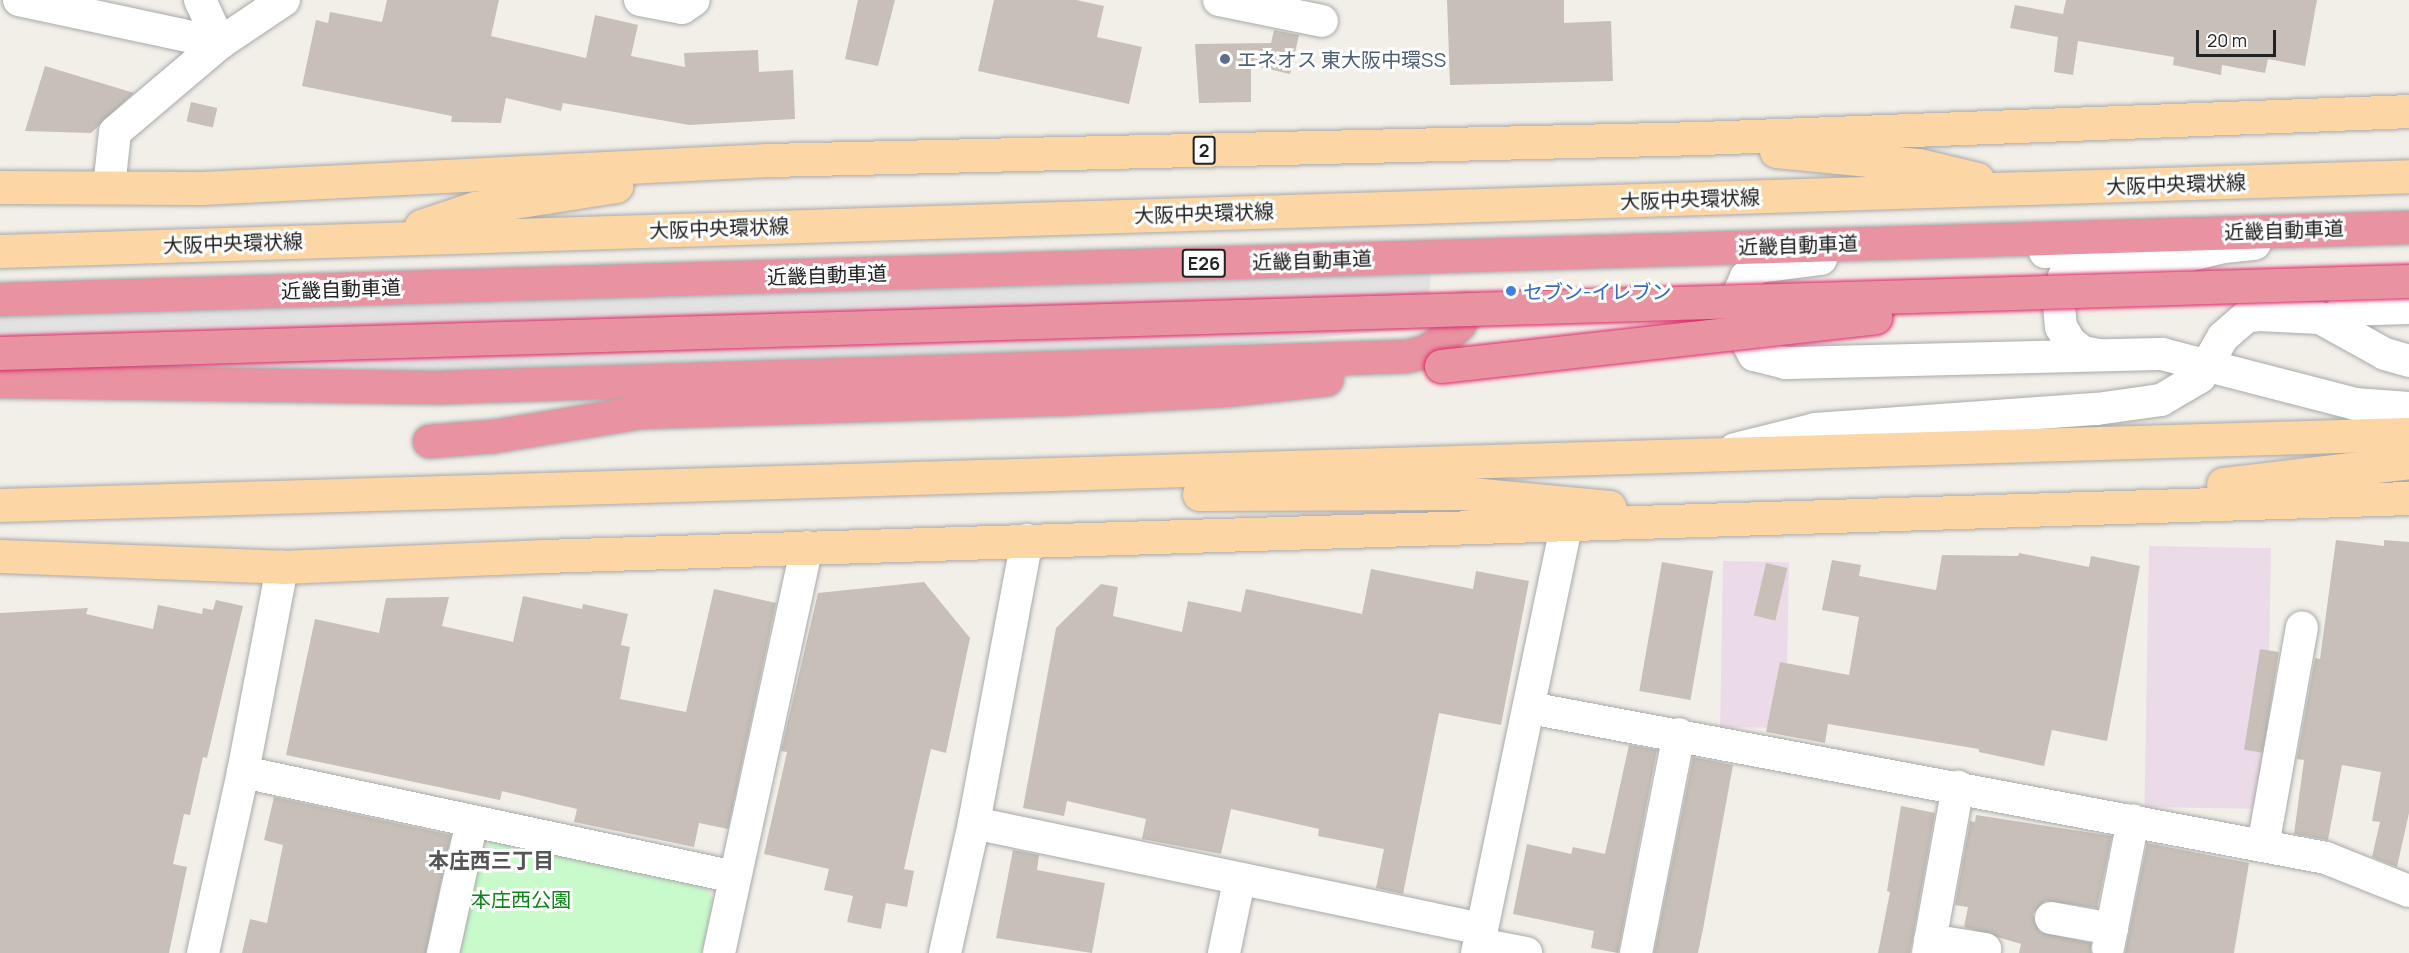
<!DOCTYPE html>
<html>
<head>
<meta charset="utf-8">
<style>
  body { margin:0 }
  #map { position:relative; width:2409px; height:953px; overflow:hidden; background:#f2efe9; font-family:Manrope,"Noto Sans JP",sans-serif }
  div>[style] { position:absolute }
  .industrial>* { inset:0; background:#ebdbe8; transform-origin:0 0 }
  .park>* { inset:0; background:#c8facc }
  .parking>* { inset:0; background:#e2e2e2 }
  .building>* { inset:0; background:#c7bfb8; transform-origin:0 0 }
  .roads { filter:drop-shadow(0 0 2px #a9a9a9) drop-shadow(0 0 2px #a9a9a9) }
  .minor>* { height:32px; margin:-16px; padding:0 16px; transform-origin:16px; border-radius:16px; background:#fff }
  .major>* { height:33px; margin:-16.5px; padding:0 16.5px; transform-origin:16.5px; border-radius:16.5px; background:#fcd6a4 }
  .highway>* { height:33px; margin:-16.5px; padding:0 16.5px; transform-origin:16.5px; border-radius:16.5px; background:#e892a2 }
  .bridges { filter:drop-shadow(0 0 2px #dc2a67) drop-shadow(0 0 2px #dc2a67) }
  .highway-bridge>* { height:33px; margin:-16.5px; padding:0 16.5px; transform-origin:16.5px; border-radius:16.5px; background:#e892a2 }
  .dots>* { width:16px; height:16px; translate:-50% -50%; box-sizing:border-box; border:3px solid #fff; border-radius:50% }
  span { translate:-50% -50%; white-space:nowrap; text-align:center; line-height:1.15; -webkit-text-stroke:6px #fff; paint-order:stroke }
  .shield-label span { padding:2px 4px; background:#fff; border:2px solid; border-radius:4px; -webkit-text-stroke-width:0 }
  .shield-label { font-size:18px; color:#222; font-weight:700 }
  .service-label { font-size:20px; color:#4e5e75 }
  .left { translate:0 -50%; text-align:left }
  .street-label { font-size:20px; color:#222 }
  .shop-label { font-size:20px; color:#366cbe }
  .park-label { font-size:20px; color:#0c8416 }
  .neighbourhood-label { font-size:21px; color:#555; font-weight:700 }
  .scale { position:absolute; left:2196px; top:30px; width:80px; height:27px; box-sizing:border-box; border:3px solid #222; border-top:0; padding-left:8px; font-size:18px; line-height:21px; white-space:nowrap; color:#222; -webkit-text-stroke:4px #fff; paint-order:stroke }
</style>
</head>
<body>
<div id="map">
  <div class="industrial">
    <div style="left:2149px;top:546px;width:122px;height:261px;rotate:1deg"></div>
    <div style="left:1723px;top:561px;width:66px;height:166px;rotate:1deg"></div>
  </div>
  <div class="park">
    <div style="clip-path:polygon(495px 839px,705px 885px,715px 904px,704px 953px,455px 953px,477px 853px)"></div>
  </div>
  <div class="parking">
    <div style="clip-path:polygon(1431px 270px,1427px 328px,844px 377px,0 372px,0 306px)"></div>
  </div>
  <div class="building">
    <div style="clip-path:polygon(387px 0,499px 0,491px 36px,586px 58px,595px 15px,638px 25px,631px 56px,685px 67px,684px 53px,758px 50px,759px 72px,793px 70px,795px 119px,689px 125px,563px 103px,561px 111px,506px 98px,501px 123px,451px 122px,452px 116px,302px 86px,316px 20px,328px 23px,330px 12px,382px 22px)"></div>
    <div style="clip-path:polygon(858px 0,895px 0,878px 66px,845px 59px)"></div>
    <div style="clip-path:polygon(994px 0,1076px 0,1104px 6px,1097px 37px,1142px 47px,1129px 104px,978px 71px)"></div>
    <div style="clip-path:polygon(1447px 0,1564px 0,1564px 23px,1611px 21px,1613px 81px,1450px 85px)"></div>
    <div style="clip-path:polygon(2066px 0,2317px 0,2305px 66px,2268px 59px,2265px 73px,2222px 65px,2221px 75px,2173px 65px,2174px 57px,2078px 41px,2073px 75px,2054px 72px,2058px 37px,2010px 28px,2015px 5px,2063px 14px)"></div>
    <div style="clip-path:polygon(1274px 30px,1299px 35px,1290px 74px,1251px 65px,1251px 102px,1199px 103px,1195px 44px,1271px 43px)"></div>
    <div style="clip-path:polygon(45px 66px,134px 93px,91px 133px,25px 131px)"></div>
    <div style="left:191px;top:102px;width:27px;height:20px;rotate:13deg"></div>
    <div style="clip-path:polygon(2336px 540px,2384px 546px,2384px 540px,2409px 542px,2409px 813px,2397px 867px,2372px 857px,2380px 822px,2372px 821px,2381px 772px,2342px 765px,2328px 840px,2294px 834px,2304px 760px,2297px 759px,2315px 658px,2320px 659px)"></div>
    <div style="clip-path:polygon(2019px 553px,2089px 567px,2091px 556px,2140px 566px,2107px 741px,2052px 730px,2044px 766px,1979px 752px,1979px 749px,1828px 724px,1825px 743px,1766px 732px,1780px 662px,1849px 675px,1859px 617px,1822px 610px,1832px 560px,1861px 565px,1859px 576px,1936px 590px,1942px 555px,2018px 556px)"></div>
    <div style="left:1662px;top:562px;width:52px;height:131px;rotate:10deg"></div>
    <div style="left:1766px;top:563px;width:22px;height:54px;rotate:13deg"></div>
    <div style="clip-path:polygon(1371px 569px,1473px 589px,1476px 571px,1529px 581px,1501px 725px,1439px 713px,1403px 894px,1376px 888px,1384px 849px,1318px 836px,1319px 829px,1231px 809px,1221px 854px,1142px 839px,1146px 819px,1067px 801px,1064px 816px,1023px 808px,1056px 628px,1101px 584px,1118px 587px,1113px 616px,1182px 632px,1188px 601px,1241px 612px,1246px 589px,1362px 614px)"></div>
    <div style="clip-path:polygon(924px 582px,970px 638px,946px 753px,931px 749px,904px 869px,914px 871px,907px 907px,886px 903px,881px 929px,847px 922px,853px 896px,824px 890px,829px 869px,764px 854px,787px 752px,781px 751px,818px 593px)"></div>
    <div style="clip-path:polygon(714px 589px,776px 603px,728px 829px,699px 823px,694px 847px,574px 822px,577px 809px,502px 791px,500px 800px,286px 755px,315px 619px,379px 633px,386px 598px,449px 597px,442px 626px,513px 642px,523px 596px,582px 609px,583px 604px,628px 614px,621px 645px,630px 647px,620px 699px,686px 712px)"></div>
    <div style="clip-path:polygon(216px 600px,243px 606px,207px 758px,203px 757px,190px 815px,184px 814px,173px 864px,187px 867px,169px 953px,0 953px,0 613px,88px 608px,86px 614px,153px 629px,158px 605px,202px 614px,203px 608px,213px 610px)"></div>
    <div style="left:2260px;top:649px;width:19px;height:102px;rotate:9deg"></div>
    <div style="clip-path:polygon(1629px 745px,1657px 750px,1618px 953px,1591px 948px,1594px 931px,1513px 914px,1527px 844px,1571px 854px,1573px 847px,1605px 854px)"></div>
    <div style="clip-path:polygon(1693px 757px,1733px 765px,1703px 929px,1698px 953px,1654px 953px)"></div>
    <div style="clip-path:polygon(274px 797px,451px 835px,426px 953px,242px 953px,250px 919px,267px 923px,283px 845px,264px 840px)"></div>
    <div style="clip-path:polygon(1901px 806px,1935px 813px,1910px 953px,1878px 953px,1890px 892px,1887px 891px)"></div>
    <div style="clip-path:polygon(1976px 815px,2112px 836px,2097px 908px,2045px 901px,2033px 914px,2040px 932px,2091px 943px,2091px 953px,2019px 953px,2021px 944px,1964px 927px,1968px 907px,1955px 905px,1970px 821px,1975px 822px)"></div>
    <div style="clip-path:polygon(2147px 843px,2249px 863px,2234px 953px,2125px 953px)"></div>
    <div style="clip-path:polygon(1013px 850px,1039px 855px,1037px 870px,1105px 883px,1092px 953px,996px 938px)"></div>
  </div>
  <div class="roads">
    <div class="minor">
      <div style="left:19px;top:0;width:206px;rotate:12.1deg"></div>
      <div style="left:200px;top:0;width:47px;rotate:65.1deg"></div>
      <div style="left:640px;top:0;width:43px;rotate:10.8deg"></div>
      <div style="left:682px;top:8px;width:14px;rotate:-34deg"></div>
      <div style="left:1219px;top:0;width:105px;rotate:11.5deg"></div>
      <div style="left:109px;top:188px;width:56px;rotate:-83.9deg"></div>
      <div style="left:115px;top:132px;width:138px;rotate:-40.3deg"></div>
      <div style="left:220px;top:43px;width:77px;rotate:-33.9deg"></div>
      <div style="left:2045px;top:252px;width:27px;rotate:-2deg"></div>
      <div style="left:2072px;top:251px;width:38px;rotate:15deg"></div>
      <div style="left:2109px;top:261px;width:41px;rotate:5.6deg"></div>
      <div style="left:2150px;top:265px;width:76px;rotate:-13.7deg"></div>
      <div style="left:2224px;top:247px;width:31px;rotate:-6deg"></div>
      <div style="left:2097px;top:256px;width:22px;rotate:156deg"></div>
      <div style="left:2077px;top:265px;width:18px;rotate:137deg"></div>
      <div style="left:2064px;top:277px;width:28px;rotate:100deg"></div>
      <div style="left:2059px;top:305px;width:22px;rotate:85deg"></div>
      <div style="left:2061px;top:327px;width:17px;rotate:59deg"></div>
      <div style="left:2070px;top:342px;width:16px;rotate:38deg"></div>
      <div style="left:2083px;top:352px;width:16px;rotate:11deg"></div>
      <div style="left:1821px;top:259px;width:64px;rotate:172.8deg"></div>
      <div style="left:1758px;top:267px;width:16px;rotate:140deg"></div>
      <div style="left:1746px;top:277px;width:17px;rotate:114deg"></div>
      <div style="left:1739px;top:293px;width:32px;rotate:92deg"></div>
      <div style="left:1738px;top:325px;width:34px;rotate:62deg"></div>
      <div style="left:1754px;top:355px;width:32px;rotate:14deg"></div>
      <div style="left:1785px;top:363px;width:377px;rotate:-1.4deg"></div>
      <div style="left:2162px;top:354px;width:199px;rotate:14.5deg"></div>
      <div style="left:2355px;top:404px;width:54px;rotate:4.2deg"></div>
      <div style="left:2340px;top:327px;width:12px;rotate:-99deg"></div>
      <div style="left:2338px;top:315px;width:8px;rotate:-40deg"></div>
      <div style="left:2344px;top:310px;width:65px;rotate:-1.8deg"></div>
      <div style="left:1735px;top:449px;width:82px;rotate:-14deg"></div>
      <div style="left:1815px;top:429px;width:283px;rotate:-4.1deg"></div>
      <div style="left:2097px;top:409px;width:65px;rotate:-8deg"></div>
      <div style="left:2161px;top:400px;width:45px;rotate:-30.5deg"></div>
      <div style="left:2200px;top:377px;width:46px;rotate:-60.1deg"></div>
      <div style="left:2223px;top:337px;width:30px;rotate:-41deg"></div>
      <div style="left:2246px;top:317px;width:12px;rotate:-9deg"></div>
      <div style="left:2258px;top:315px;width:62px;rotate:2.8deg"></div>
      <div style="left:2320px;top:318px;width:74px;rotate:29deg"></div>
      <div style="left:2385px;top:354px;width:25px;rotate:16deg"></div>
      <div style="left:1530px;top:708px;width:810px;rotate:10.67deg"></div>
      <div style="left:2326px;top:858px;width:89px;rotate:21.7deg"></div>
      <div style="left:243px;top:772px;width:503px;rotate:12.05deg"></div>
      <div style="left:974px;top:823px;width:519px;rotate:11.79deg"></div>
      <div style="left:2263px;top:846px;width:222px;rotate:-79.9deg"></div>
      <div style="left:2051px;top:918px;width:62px;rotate:10.2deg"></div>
      <div style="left:1930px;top:940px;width:56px;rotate:9.3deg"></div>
      <div style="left:1479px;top:944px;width:48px;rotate:10.8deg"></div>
      <div style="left:2108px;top:948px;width:130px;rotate:-78.9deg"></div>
      <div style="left:203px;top:953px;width:185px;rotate:-77.5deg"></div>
      <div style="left:243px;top:772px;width:209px;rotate:-79.2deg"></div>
      <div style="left:443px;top:953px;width:135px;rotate:-77.6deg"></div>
      <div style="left:719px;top:953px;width:415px;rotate:-77.8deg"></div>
      <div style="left:945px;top:953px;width:133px;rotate:-77.4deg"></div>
      <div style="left:974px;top:823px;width:288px;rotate:-79.4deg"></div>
      <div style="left:1224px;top:953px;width:74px;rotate:-78.2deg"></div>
      <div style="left:1477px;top:953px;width:438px;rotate:-78.2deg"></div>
      <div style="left:1636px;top:953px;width:223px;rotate:-78.9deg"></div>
      <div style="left:1928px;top:953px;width:169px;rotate:-79.8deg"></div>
    </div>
    <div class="major">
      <div style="left:1776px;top:151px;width:144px;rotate:5.6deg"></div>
      <div style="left:1919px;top:165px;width:60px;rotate:13.6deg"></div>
      <div style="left:0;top:187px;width:202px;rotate:0.3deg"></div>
      <div style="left:202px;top:188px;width:567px;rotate:-2.83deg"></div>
      <div style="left:768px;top:160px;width:933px;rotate:-1.35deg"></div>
      <div style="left:1701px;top:138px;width:709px;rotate:-2.18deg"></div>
      <div style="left:421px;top:226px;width:57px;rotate:-18.4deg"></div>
      <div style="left:475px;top:208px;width:143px;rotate:-8.9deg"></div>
      <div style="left:0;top:251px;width:2410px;rotate:-1.78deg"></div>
      <div style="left:2223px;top:484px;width:187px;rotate:-6.7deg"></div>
      <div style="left:1199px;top:494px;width:263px;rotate:-0.2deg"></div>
      <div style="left:1462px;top:493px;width:148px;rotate:5.4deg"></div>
      <div style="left:0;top:505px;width:2410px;rotate:-1.69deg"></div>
      <div style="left:0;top:556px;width:282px;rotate:2.2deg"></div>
      <div style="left:282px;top:567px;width:261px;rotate:-2.4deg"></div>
      <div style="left:543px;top:556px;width:1867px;rotate:-1.78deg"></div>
    </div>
    <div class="highway">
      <div style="left:0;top:299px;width:2410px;rotate:-1.71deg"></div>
      <div style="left:0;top:381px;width:442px;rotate:0.8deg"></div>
      <div style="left:442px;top:387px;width:964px;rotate:-1.84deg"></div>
      <div style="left:1406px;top:356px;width:18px;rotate:-13deg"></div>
      <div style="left:1424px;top:352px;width:19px;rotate:-32deg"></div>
      <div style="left:1440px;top:342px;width:26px;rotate:-43deg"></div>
      <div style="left:1459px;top:324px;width:15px;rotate:-67deg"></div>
      <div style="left:429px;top:441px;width:64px;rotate:-4.5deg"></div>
      <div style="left:493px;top:436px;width:148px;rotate:-9.3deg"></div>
      <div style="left:639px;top:412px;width:418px;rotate:-1.8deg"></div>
      <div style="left:1057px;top:399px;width:168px;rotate:-3.1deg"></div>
      <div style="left:1225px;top:390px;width:102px;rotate:-6.2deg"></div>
    </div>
  </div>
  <div class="bridges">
    <div class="highway-bridge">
      <div style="left:0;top:353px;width:2410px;rotate:-1.71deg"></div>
      <div style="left:1441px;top:366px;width:437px;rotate:-6.4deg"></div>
    </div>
  </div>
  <div class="dots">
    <div style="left:1225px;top:59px;background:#5c6f8a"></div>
    <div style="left:1511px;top:291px;background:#3f7fe0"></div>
  </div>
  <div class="shield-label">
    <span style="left:1204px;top:150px">2</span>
    <span style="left:1204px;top:263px">E26</span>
  </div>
  <div class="service-label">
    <span class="left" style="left:1237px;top:59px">エネオス 東大阪中環SS</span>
  </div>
  <div class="street-label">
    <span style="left:2176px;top:184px;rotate:-2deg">大阪中央環状線</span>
    <span style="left:1690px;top:199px;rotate:-2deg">大阪中央環状線</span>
    <span style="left:1204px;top:213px;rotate:-2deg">大阪中央環状線</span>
    <span style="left:719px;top:228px;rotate:-2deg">大阪中央環状線</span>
    <span style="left:2284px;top:230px;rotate:-2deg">近畿自動車道</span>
    <span style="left:233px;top:243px;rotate:-2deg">大阪中央環状線</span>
    <span style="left:1798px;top:245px;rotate:-2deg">近畿自動車道</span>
    <span style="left:1312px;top:260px;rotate:-2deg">近畿自動車道</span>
    <span style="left:827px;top:275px;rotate:-2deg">近畿自動車道</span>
    <span style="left:341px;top:289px;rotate:-2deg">近畿自動車道</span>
  </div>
  <div class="shop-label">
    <span class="left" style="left:1523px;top:291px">セブン-イレブン</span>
  </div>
  <div class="park-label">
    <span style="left:521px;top:899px">本庄西公園</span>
  </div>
  <div class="neighbourhood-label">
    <span style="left:491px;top:860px">本庄西三丁目</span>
  </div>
  <div class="scale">20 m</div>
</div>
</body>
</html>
